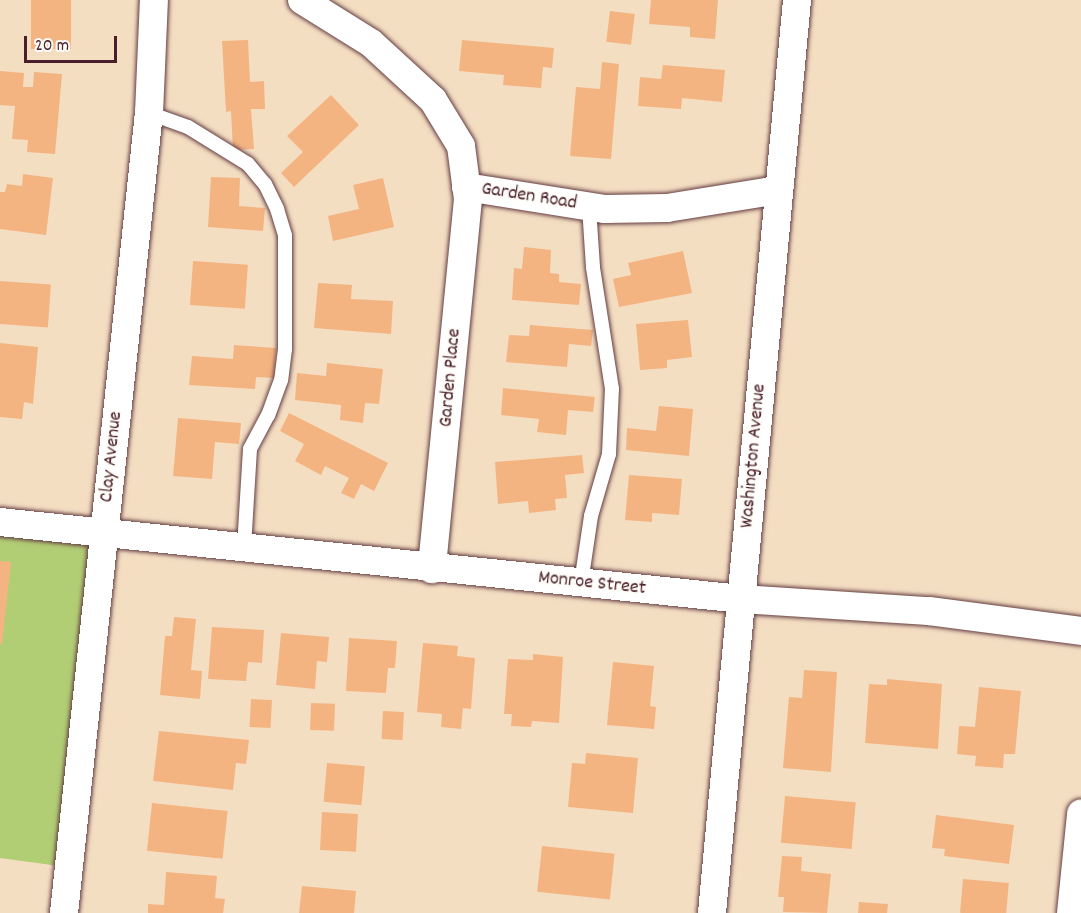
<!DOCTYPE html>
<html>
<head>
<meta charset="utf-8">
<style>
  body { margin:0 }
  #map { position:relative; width:1081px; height:913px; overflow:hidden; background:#f4dec2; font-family:Dekko,sans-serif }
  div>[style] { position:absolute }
  .green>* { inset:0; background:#b2ce75 }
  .building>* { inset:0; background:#f4b482; transform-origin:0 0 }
  .roads { filter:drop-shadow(0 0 2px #643c42) drop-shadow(0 0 2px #643c42) }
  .lane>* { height:14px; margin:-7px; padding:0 7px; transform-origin:7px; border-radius:7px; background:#fff }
  .street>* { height:28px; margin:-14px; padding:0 14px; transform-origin:14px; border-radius:14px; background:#fff }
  span { translate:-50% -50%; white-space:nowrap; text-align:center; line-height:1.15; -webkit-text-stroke:4.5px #fdfcf7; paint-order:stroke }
  .street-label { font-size:20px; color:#4a1f2b }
  .scale { position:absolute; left:24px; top:36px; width:93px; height:27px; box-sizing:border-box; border:3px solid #4a1f2b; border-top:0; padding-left:8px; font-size:18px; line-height:21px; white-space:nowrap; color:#4a1f2b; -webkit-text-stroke:4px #fdfcf7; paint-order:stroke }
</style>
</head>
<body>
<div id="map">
  <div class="green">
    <div style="clip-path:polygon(0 530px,94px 539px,59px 866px,0 858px)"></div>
  </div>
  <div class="building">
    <div style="left:31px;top:0;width:40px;height:49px"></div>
    <div style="clip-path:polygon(651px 0,718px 0,715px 39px,690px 37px,690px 27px,649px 24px)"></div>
    <div style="left:610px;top:11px;width:25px;height:31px;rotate:7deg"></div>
    <div style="clip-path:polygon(248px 40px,250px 82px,264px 81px,265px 109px,251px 109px,254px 149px,233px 150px,231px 111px,226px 112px,222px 41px)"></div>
    <div style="clip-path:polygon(462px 40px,554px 48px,552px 68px,543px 67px,541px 88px,503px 85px,504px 75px,459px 71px)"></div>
    <div style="clip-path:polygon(602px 62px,619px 64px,611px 159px,570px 156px,576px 87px,600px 89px)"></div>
    <div style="clip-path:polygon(663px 65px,725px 70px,722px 102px,682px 98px,681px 109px,638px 106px,640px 77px,661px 79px)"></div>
    <div style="clip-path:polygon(0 71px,24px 73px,23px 87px,33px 87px,34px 72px,62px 74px,55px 154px,27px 152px,28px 140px,12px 139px,15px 106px,0 105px)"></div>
    <div style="clip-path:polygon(331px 95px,359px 125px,294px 187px,281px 173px,303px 152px,287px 136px)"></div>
    <div style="clip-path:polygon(23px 174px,53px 178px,46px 235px,0 229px,0 192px,5px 192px,7px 184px,22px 186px)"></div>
    <div style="clip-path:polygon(211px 177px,240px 178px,239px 206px,265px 208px,263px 231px,208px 227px)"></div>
    <div style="clip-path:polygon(383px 178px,394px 227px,333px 241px,328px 216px,359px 209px,353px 185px)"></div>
    <div style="clip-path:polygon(524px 247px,551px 250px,550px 273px,559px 274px,559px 282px,581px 284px,579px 305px,512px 300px,514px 268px,522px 269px)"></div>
    <div style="clip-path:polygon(683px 251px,692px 293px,619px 307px,613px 279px,631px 275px,628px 263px)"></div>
    <div style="left:193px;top:261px;width:55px;height:44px;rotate:4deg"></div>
    <div style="left:0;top:281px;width:51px;height:43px;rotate:4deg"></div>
    <div style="clip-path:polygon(318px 283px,352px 285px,351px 299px,393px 301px,391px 334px,314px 328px)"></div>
    <div style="clip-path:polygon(688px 320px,692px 357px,667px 360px,667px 368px,640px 370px,636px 324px)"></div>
    <div style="clip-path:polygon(530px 325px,593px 330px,591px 346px,569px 344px,567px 367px,506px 362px,509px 335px,529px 336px)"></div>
    <div style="clip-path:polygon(0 343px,38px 347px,33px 404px,24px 402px,22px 419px,0 417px)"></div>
    <div style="clip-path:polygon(234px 345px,276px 348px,274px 378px,256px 377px,255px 389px,189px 385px,192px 356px,233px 359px)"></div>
    <div style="clip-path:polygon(327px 363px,383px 369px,379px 404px,365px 403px,363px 423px,340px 420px,341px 405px,295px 400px,297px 373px,326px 376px)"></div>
    <div style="clip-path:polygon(503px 388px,595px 397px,593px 412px,568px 410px,566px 435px,537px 432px,539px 419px,501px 415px)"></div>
    <div style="clip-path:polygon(659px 406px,693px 409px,689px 456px,626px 450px,627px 428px,656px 431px)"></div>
    <div style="clip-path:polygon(289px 413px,388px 463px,374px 491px,361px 484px,354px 499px,341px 493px,349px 478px,325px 466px,321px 475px,295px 461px,304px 444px,280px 431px)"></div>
    <div style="clip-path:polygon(178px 418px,241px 423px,239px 444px,215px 442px,212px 479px,173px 476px)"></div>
    <div style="clip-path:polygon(582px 455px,584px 473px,565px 475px,567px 498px,555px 499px,556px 510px,529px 513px,528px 501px,498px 504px,495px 462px)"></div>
    <div style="clip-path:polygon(629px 475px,682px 479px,679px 515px,652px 513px,652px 522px,625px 520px)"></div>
    <div style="clip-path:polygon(0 561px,11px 562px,2px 644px,0 644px)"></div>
    <div style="clip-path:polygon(174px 617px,196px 619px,191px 670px,202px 671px,200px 699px,160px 695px,165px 636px,172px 636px)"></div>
    <div style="clip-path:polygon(212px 627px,264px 630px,262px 663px,248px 662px,246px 681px,208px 679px)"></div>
    <div style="clip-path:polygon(281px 633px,329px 637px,327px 662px,317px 661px,315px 689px,276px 685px)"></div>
    <div style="clip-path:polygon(349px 638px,397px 641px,395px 668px,388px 668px,386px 693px,346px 691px)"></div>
    <div style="clip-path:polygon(423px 643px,458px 646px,457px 656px,475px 658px,471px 709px,463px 708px,461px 729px,441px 727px,442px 714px,417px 712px)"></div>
    <div style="clip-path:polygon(533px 654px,563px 657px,559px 723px,532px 721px,531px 727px,511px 726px,512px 714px,504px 714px,508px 659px,533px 660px)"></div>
    <div style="clip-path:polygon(613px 662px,654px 666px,650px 706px,656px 707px,654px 729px,607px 725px)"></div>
    <div style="clip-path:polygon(804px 670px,837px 672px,831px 772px,783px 768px,789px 697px,802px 698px)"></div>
    <div style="clip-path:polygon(887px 679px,942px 684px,938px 749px,865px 743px,869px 684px,887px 685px)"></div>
    <div style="clip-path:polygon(979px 687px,1021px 691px,1015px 754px,1004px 754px,1003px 768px,975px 766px,976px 756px,957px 754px,959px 726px,975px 727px)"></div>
    <div style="left:251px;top:699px;width:21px;height:28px;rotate:3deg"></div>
    <div style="left:311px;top:703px;width:24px;height:27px;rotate:2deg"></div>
    <div style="left:383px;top:711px;width:21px;height:28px;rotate:3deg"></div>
    <div style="clip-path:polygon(159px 731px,249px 740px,246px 764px,236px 763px,233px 790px,153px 781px)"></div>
    <div style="clip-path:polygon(586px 753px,638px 758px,633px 813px,568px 807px,572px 763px,585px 764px)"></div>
    <div style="left:327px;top:763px;width:38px;height:39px;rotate:5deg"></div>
    <div style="left:785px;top:796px;width:71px;height:47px;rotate:5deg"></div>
    <div style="left:152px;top:803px;width:76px;height:48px;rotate:6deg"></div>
    <div style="left:322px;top:812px;width:36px;height:38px;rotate:3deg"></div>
    <div style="clip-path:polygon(936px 815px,1014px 825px,1009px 864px,944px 856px,945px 849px,932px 848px)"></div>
    <div style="left:542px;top:846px;width:73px;height:46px;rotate:6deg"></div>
    <div style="clip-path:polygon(782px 856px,802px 857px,801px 871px,831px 874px,827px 913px,783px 912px,784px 897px,778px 897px)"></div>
    <div style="clip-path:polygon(166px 872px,217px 876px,215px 898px,225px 899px,223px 913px,148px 913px,148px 904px,164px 905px)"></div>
    <div style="left:963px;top:879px;width:46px;height:34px;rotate:5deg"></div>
    <div style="clip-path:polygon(302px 886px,356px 891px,354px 913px,299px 913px)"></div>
    <div style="clip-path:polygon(859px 902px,888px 904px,887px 913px,858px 913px)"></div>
  </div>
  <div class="roads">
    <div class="lane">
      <div style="left:149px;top:113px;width:41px;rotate:19.7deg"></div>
      <div style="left:188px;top:127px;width:70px;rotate:31.7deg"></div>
      <div style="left:248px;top:164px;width:26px;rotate:50deg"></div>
      <div style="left:265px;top:184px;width:28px;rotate:64deg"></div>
      <div style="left:277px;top:209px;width:28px;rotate:73deg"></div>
      <div style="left:285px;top:236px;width:113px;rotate:90deg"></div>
      <div style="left:285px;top:349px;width:31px;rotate:97deg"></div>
      <div style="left:281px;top:380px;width:37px;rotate:110deg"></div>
      <div style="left:268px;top:415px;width:38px;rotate:118deg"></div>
      <div style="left:250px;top:449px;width:99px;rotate:93.5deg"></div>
      <div style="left:581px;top:583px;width:68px;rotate:-81.5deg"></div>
      <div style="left:591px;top:516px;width:65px;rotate:-73.8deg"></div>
      <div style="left:609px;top:454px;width:65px;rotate:-87.4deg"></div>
      <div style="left:612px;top:389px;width:123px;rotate:-98.9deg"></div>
      <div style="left:593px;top:267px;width:61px;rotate:-93.8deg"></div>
    </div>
    <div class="street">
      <div style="left:302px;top:0;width:81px;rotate:31.9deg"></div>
      <div style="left:371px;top:43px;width:84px;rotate:42.6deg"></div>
      <div style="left:433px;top:100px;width:54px;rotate:58.7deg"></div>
      <div style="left:461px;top:146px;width:53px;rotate:82.5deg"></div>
      <div style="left:468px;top:199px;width:372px;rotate:95.6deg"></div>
      <div style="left:466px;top:187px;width:141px;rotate:9deg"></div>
      <div style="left:605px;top:209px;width:62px;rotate:-0.9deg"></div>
      <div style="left:667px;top:208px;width:112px;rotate:-9.2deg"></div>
      <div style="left:0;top:522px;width:745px;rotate:5.93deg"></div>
      <div style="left:741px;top:599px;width:188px;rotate:3.7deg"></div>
      <div style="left:929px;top:611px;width:153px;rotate:7.5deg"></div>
      <div style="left:64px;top:913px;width:805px;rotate:-83.94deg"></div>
      <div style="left:149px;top:113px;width:113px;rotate:-87.5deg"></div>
      <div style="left:712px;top:913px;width:917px;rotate:-84.68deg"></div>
      <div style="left:1071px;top:913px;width:100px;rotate:-84.2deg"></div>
    </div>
  </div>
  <div class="street-label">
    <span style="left:529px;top:197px;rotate:9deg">Garden Road</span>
    <span style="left:451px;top:378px;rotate:-85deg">Garden Place</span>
    <span style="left:754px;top:456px;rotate:-85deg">Washington Avenue</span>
    <span style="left:112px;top:457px;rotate:-84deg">Clay Avenue</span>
    <span style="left:592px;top:584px;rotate:6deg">Monroe Street</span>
  </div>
  <div class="scale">20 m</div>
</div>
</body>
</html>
